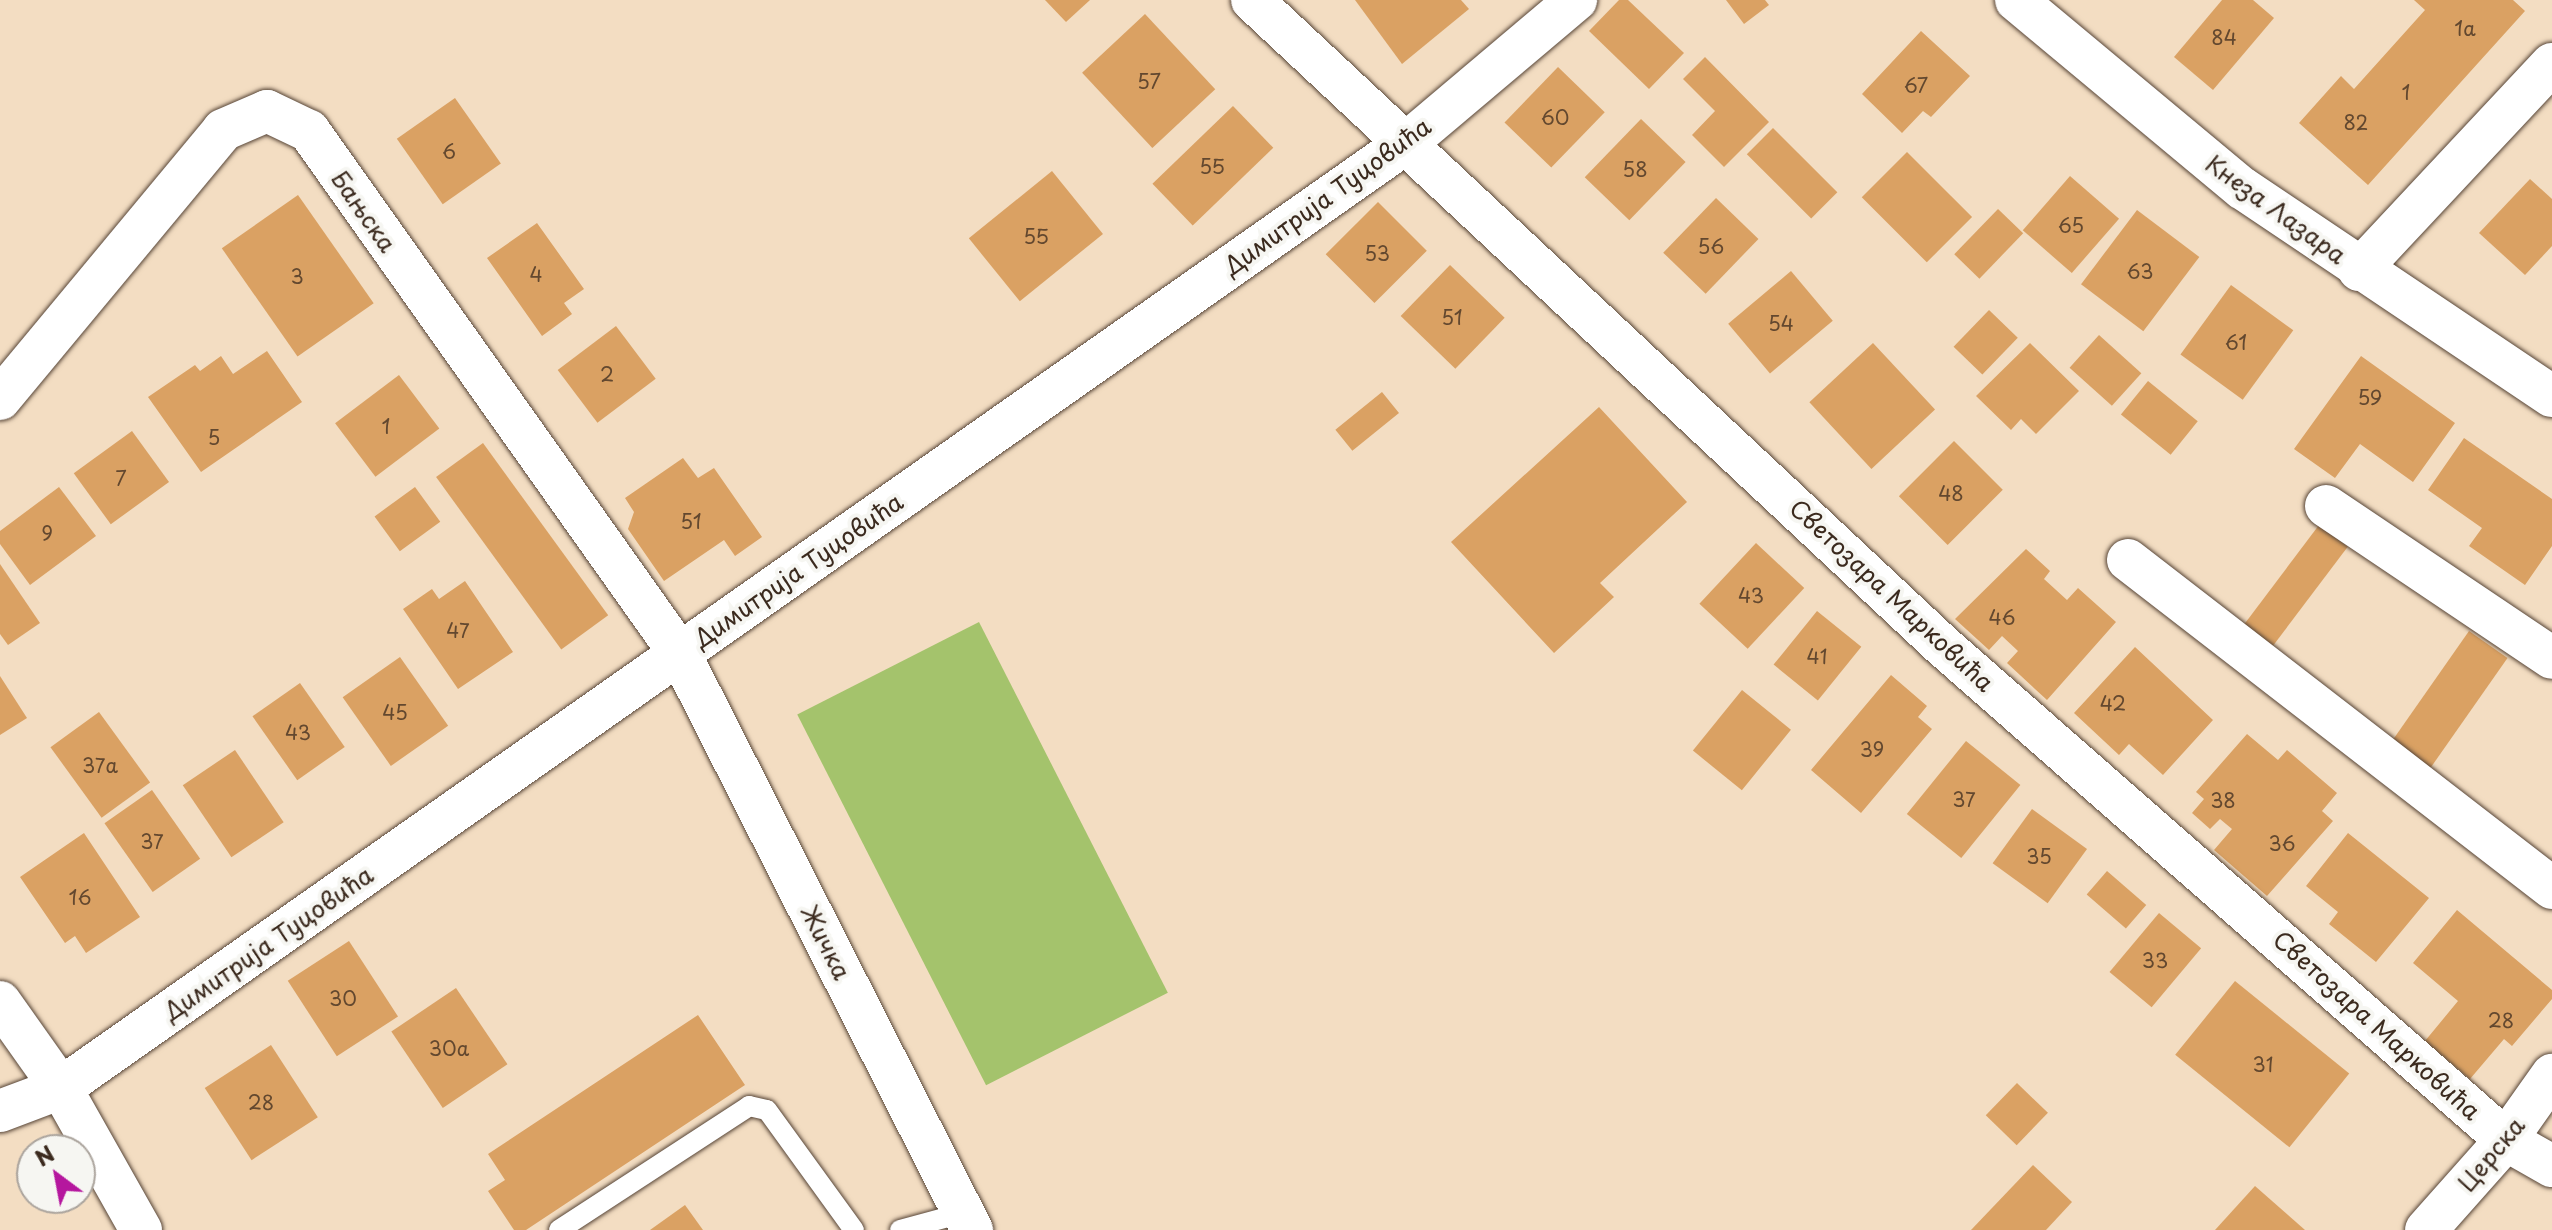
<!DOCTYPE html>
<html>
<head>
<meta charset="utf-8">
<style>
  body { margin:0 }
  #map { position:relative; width:2552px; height:1230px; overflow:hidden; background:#f3ddc2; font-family:"Playpen Sans",sans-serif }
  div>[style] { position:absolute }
  .green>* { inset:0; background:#a4c36c; transform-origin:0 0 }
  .building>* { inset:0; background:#daa163; transform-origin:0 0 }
  .roads { filter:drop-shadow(0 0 2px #574537) drop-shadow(0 0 2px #574537) }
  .lane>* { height:20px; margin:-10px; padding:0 10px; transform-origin:10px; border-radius:10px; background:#fff }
  .street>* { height:42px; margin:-21px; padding:0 21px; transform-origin:21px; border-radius:21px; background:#fff }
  span { translate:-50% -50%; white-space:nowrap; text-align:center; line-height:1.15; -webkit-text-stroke:8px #f6f6f2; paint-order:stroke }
  .number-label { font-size:20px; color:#63482f }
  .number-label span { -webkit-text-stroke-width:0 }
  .street-label { font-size:24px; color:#3b2a1e }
  .north { position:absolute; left:16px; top:1134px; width:80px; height:80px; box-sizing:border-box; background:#f6f6f2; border:2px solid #aba49d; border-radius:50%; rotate:328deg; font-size:22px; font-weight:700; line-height:32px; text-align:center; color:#3b2a1e }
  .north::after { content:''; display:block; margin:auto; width:28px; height:36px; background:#b5179e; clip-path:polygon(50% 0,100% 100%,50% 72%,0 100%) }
</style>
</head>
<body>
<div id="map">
  <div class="green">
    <div style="left:979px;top:622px;width:416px;height:204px;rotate:63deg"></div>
  </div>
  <div class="building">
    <div style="clip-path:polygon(1045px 0,1090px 0,1066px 22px)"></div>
    <div style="clip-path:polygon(1355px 0,1461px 0,1469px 9px,1402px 64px)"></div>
    <div style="clip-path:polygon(1619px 0,1628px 0,1684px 53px,1649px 89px,1589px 31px)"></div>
    <div style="clip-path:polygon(1726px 0,1765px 0,1769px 5px,1744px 24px)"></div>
    <div style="clip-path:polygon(2222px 0,2253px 0,2274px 18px,2213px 90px,2174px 57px)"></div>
    <div style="clip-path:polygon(2414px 0,2513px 0,2525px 11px,2368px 185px,2299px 123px,2341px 76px,2354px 89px,2425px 10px)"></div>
    <div style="left:1145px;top:14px;width:103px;height:86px;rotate:47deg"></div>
    <div style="clip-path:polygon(1921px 31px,1970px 76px,1931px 117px,1923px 111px,1902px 133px,1862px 94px)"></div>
    <div style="clip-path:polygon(1705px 57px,1769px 122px,1724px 167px,1692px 135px,1715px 111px,1683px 79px)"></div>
    <div style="left:1558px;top:67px;width:65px;height:77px;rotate:44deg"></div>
    <div style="left:455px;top:98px;width:80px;height:71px;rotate:55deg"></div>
    <div style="left:1233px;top:106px;width:58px;height:112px;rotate:46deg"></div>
    <div style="left:1641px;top:119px;width:62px;height:81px;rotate:44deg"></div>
    <div style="left:1773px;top:128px;width:91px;height:37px;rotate:45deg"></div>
    <div style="left:1907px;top:152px;width:92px;height:64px;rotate:45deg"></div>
    <div style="left:1052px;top:171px;width:81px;height:107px;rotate:51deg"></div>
    <div style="left:2070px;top:176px;width:65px;height:72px;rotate:41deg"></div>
    <div style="clip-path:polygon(2530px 179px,2552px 199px,2552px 246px,2525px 275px,2479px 233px)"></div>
    <div style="left:298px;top:195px;width:132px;height:93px;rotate:55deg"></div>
    <div style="left:1716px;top:198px;width:59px;height:76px;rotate:44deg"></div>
    <div style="left:1378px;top:202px;width:69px;height:74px;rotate:45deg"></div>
    <div style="left:1998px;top:209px;width:35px;height:63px;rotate:44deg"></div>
    <div style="left:2137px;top:210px;width:78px;height:93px;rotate:37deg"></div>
    <div style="clip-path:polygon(537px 223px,584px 289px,564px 303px,572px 314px,542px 336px,487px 258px)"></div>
    <div style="left:1450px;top:265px;width:76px;height:71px;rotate:44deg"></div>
    <div style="left:1791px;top:271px;width:65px;height:82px;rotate:50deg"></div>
    <div style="left:2231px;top:285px;width:77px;height:86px;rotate:36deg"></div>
    <div style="left:1989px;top:310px;width:40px;height:51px;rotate:44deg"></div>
    <div style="left:616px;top:326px;width:66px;height:73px;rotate:53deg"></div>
    <div style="left:2099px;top:335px;width:57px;height:44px;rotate:42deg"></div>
    <div style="left:1873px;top:343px;width:91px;height:87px;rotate:47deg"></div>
    <div style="clip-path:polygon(2030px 343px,2079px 391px,2036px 434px,2021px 419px,2011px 430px,1976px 396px)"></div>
    <div style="clip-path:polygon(267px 351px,302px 402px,201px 472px,148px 397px,195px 365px,200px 371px,221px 356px,233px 374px)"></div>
    <div style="clip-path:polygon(2361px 356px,2455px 423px,2413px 482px,2360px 444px,2335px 478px,2294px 449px)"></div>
    <div style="left:399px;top:375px;width:67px;height:80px;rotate:53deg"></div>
    <div style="left:2148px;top:381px;width:64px;height:43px;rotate:39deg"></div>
    <div style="left:1382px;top:392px;width:27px;height:60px;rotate:51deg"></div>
    <div style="clip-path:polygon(1599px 407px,1687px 502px,1600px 583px,1614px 597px,1554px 653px,1451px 542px)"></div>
    <div style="left:132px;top:431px;width:63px;height:72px;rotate:54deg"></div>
    <div style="clip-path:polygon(2464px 438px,2552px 499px,2552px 546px,2525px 585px,2469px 546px,2482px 528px,2428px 490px)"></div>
    <div style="left:1954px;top:441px;width:69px;height:78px;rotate:45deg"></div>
    <div style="left:483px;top:443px;width:213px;height:58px;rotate:54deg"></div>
    <div style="clip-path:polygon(683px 458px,698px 478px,714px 468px,762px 537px,735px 556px,724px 540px,664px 581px,628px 529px,634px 512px,625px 498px)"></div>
    <div style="clip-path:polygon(59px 487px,96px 536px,30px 585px,0 544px,0 531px)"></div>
    <div style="left:415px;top:487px;width:43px;height:50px;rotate:54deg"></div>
    <div style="left:2319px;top:525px;width:36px;height:127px;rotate:37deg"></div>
    <div style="left:1756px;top:543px;width:66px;height:83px;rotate:43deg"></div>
    <div style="clip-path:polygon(2026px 549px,2050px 571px,2044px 579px,2067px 600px,2078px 588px,2116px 622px,2047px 700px,2007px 663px,2018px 651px,2002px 636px,1989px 650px,1955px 619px)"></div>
    <div style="clip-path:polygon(0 564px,40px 623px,8px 645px,0 634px)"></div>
    <div style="clip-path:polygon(465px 581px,513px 652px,458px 689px,403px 609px,432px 589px,439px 599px)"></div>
    <div style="left:1817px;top:611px;width:57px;height:69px;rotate:39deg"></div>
    <div style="left:2469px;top:631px;width:47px;height:136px;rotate:35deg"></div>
    <div style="clip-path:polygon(2135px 647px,2213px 720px,2163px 775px,2129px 744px,2119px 755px,2074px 713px)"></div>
    <div style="left:400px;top:657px;width:84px;height:70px;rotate:55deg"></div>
    <div style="clip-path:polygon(1891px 675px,1927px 706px,1918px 717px,1932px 729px,1861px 813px,1811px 770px)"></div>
    <div style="clip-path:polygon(0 676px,27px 718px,0 735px)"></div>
    <div style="left:300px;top:683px;width:78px;height:58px;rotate:55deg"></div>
    <div style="left:1742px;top:690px;width:63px;height:78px;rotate:39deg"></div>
    <div style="left:99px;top:712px;width:87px;height:60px;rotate:54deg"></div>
    <div style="clip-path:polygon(2247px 734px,2278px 760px,2287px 750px,2337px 793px,2322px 811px,2333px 821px,2267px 896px,2214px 850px,2232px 829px,2220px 819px,2210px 829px,2192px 813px,2204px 799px,2196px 792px)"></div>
    <div style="left:1966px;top:741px;width:70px;height:94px;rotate:39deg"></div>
    <div style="left:235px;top:750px;width:87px;height:63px;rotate:56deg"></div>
    <div style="left:152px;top:790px;width:84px;height:58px;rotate:55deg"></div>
    <div style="left:2032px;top:809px;width:68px;height:67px;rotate:36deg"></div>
    <div style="clip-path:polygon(84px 833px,140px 917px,86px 953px,75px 936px,65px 943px,20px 877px)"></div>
    <div style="clip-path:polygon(2348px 833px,2429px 898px,2376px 962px,2329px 924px,2338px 912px,2306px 886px)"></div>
    <div style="left:2107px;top:871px;width:52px;height:31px;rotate:41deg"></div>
    <div style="clip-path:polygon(2457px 910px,2552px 990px,2552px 999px,2512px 1046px,2504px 1039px,2470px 1079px,2425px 1041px,2458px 1001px,2413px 963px)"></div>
    <div style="left:2159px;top:913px;width:55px;height:77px;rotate:40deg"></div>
    <div style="left:349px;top:941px;width:90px;height:73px;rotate:57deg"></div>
    <div style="left:2235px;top:981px;width:147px;height:95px;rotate:39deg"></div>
    <div style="left:456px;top:988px;width:92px;height:78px;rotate:56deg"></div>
    <div style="clip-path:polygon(698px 1015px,745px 1085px,526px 1230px,514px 1230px,488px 1191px,505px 1180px,488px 1154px)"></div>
    <div style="left:271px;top:1045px;width:86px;height:79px;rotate:57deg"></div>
    <div style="left:2017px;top:1083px;width:43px;height:45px;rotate:44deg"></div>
    <div style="clip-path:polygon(2033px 1165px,2072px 1202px,2046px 1230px,1971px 1230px)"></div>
    <div style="clip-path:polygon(2255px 1186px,2305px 1230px,2215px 1230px)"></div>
    <div style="clip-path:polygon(685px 1205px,703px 1230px,650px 1230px)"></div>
  </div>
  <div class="roads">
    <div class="lane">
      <div style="left:559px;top:1230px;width:227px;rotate:-33.1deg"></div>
      <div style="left:749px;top:1106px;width:18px;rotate:13deg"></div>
      <div style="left:767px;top:1110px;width:148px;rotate:54.1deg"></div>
      <div style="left:900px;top:1230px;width:65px;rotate:-15.1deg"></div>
    </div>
    <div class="street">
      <div style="left:1252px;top:0;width:947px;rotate:43.08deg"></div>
      <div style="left:1944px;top:647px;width:748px;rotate:41.26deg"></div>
      <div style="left:2506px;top:1140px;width:53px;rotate:29.5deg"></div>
      <div style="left:2016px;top:0;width:294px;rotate:39.8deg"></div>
      <div style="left:2242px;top:188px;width:373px;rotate:33.9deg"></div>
      <div style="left:2359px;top:270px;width:282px;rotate:-46.9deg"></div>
      <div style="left:0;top:399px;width:349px;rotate:-50.3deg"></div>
      <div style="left:223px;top:130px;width:48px;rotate:-23.4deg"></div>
      <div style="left:267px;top:111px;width:47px;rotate:25.5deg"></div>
      <div style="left:309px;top:131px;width:641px;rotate:54.65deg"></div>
      <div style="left:680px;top:654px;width:646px;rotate:63.12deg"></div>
      <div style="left:2326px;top:506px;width:272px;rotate:33.9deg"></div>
      <div style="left:2128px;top:560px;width:536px;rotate:37.72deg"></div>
      <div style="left:0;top:1002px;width:105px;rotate:54.7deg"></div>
      <div style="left:61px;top:1088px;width:163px;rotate:60.6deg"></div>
      <div style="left:0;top:1111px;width:65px;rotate:-20.7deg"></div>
      <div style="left:61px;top:1088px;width:1647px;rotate:-35.09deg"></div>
      <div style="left:1409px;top:141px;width:219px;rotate:-40.2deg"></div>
      <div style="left:2426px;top:1230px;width:120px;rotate:-48.4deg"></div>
      <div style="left:2506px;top:1140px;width:80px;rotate:-54.7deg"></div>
    </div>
  </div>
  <div class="number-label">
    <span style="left:2465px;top:28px">1a</span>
    <span style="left:2224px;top:37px">84</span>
    <span style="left:1149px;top:81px">57</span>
    <span style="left:1916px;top:85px">67</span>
    <span style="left:2406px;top:92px">1</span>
    <span style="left:1555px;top:117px">60</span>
    <span style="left:2356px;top:122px">82</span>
    <span style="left:449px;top:151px">6</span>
    <span style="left:1212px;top:166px">55</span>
    <span style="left:1635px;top:169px">58</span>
    <span style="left:2071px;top:225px">65</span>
    <span style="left:1036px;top:236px">55</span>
    <span style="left:1711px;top:246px">56</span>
    <span style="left:1377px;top:253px">53</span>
    <span style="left:2140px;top:271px">63</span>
    <span style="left:536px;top:274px">4</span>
    <span style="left:297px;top:276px">3</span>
    <span style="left:1452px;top:317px">51</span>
    <span style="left:1781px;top:323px">54</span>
    <span style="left:2236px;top:342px">61</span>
    <span style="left:607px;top:374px">2</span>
    <span style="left:2370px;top:397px">59</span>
    <span style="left:386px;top:426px">1</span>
    <span style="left:214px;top:437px">5</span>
    <span style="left:121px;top:478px">7</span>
    <span style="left:1951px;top:493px">48</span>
    <span style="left:691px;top:521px">51</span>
    <span style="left:47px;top:533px">9</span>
    <span style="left:1751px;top:595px">43</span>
    <span style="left:2002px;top:617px">46</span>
    <span style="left:458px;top:630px">47</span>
    <span style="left:1817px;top:656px">41</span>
    <span style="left:2113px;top:703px">42</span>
    <span style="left:395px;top:712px">45</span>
    <span style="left:298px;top:732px">43</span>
    <span style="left:1872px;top:749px">39</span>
    <span style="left:100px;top:765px">37a</span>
    <span style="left:1964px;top:799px">37</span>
    <span style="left:2223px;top:800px">38</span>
    <span style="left:152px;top:841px">37</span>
    <span style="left:2282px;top:843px">36</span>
    <span style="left:2039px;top:856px">35</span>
    <span style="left:80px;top:897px">16</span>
    <span style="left:2155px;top:960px">33</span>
    <span style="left:343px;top:998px">30</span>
    <span style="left:2501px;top:1020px">28</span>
    <span style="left:449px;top:1048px">30a</span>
    <span style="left:2263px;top:1064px">31</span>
    <span style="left:261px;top:1102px">28</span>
  </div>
  <div class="street-label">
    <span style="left:1327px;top:196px;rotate:-36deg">Димитрија Туцовића</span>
    <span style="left:2276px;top:209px;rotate:36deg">Кнеза Лазара</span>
    <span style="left:364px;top:211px;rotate:55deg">Бањска</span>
    <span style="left:798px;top:570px;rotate:-35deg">Димитрија Туцовића</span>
    <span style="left:1892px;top:595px;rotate:43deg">Светозара Марковића</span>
    <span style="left:826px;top:942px;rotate:63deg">Жичка</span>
    <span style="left:268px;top:943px;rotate:-35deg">Димитрија Туцовића</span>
    <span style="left:2377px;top:1025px;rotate:42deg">Светозара Марковића</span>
    <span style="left:2491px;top:1154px;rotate:-50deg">Церска</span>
  </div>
  <div class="north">N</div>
</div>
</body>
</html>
